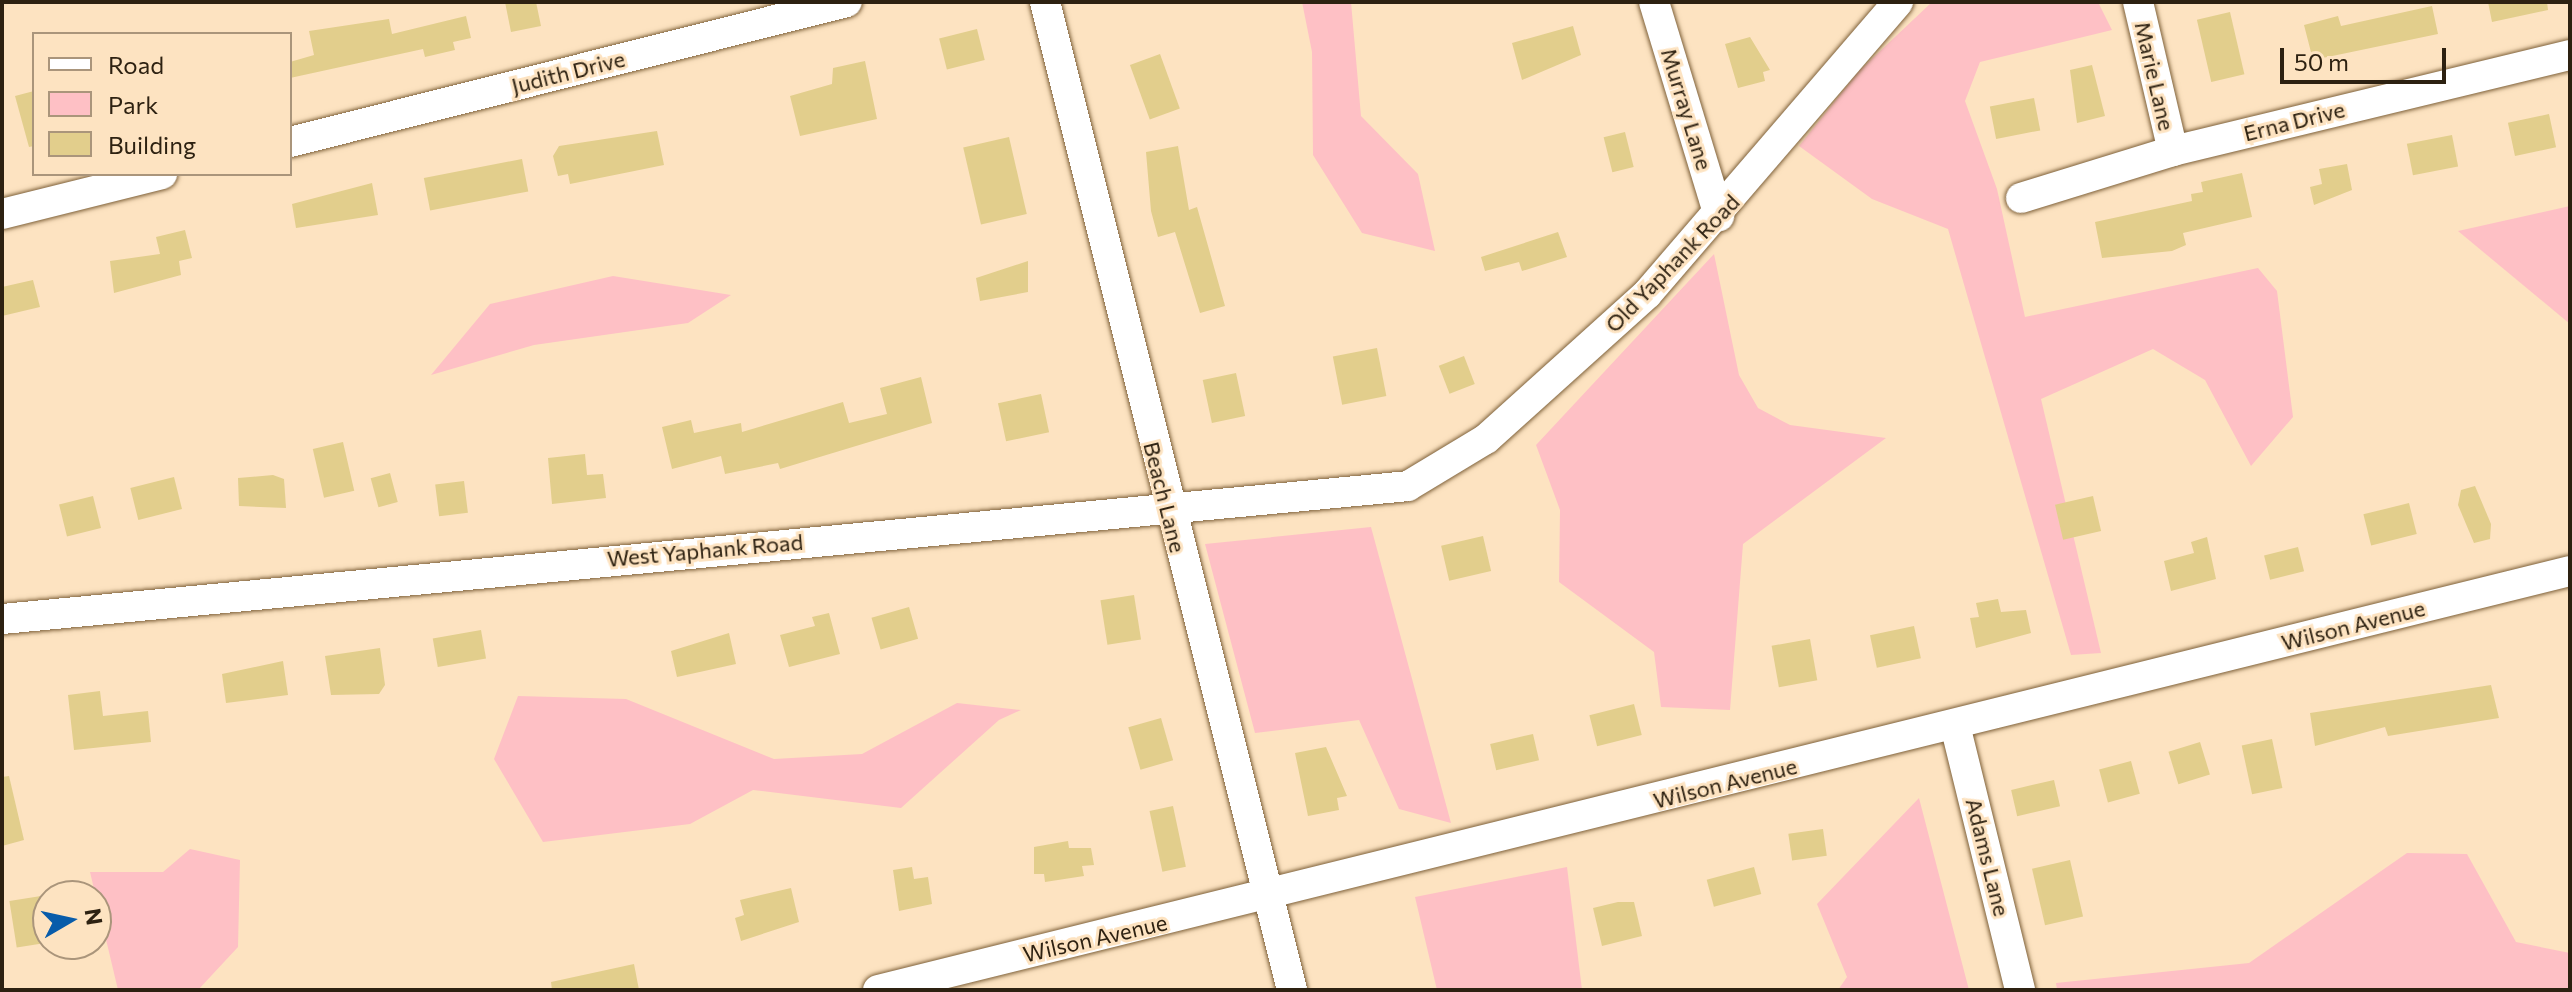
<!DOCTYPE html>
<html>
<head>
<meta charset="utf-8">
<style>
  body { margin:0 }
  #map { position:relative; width:2572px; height:992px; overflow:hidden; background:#fde3c1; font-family:Commissioner,sans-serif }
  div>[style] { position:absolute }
  .green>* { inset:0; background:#fec0c5 }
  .building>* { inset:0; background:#e2ce8c; transform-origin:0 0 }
  .roads { filter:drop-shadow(0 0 2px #7e613a) drop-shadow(0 0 2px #7e613a) }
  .minor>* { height:30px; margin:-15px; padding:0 15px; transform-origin:15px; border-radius:15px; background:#fff }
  span { translate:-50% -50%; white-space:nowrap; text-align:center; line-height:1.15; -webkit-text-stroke:6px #fde3c1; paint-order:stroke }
  .street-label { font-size:22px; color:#2d2111 }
  .frame { position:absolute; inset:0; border:4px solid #2d2111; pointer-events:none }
  .legend { position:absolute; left:32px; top:32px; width:260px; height:144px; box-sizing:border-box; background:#fde3c1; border:2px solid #aa957b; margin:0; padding:10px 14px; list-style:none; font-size:24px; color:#2d2111 }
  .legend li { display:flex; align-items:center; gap:16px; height:40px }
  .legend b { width:40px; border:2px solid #aa957b }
  .north { position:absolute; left:32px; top:880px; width:80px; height:80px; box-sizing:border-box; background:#fde3c1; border:2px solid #aa957b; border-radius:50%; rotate:81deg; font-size:22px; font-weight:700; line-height:32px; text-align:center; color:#2d2111 }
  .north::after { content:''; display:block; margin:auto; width:28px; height:36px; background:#085caa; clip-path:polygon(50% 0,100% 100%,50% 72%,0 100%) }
  .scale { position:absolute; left:2280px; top:48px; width:166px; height:36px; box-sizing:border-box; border:4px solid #2d2111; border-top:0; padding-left:10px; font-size:24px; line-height:28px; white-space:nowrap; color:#2d2111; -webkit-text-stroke:6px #fde3c1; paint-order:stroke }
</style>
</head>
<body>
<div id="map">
  <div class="green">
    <div style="clip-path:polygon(1302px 2px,1351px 2px,1361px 116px,1418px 174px,1435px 251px,1362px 233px,1313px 155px,1312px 52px)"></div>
    <div style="clip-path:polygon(1932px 2px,2098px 2px,2112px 30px,1980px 62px,1965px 101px,1997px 189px,2025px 317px,2258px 268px,2277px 291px,2293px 417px,2251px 466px,2205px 380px,2153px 349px,2041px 399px,2101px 653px,2071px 655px,1948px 229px,1872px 199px,1799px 146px,1859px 71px)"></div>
    <div style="clip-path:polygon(2570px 206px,2570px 324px,2458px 231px)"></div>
    <div style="clip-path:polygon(1714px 254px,1739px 375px,1758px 408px,1790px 425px,1886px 438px,1743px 544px,1730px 710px,1661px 707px,1654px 652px,1559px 582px,1560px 510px,1536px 445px)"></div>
    <div style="clip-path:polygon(613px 276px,731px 295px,688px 323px,534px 345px,431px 375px,490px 304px)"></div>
    <div style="clip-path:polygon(1371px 527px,1451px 823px,1399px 809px,1359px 720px,1255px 733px,1205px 544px)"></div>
    <div style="clip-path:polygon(518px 696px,626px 699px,774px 759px,862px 754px,957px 703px,1021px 710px,999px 720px,901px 808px,753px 790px,690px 824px,543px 842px,494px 759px)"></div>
    <div style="clip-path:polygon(1919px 798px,1969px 990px,1838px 990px,1847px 977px,1817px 904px)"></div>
    <div style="clip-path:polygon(190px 849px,240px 860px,238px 947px,198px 990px,118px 990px,90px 872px,163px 872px)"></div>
    <div style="clip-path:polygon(2407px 853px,2467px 854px,2516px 942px,2570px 953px,2570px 990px,2057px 990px,2056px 983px,2249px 963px)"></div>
    <div style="clip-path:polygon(1567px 867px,1582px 990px,1437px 990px,1415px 897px)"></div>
  </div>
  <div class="building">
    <div style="clip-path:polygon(505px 2px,536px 2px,541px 26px,511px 32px)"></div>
    <div style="clip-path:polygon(2488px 2px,2547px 2px,2548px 10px,2492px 22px)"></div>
    <div style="clip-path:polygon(2432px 6px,2438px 34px,2313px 60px,2304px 25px,2338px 16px,2341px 26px)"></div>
    <div style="left:2230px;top:12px;width:64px;height:34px;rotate:77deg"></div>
    <div style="clip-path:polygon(466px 16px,471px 38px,453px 42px,455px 50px,425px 57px,423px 49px,290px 78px,290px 62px,314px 55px,309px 31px,389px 19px,392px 34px)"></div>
    <div style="clip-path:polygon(1573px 26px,1581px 55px,1522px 80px,1512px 43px)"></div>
    <div style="left:977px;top:29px;width:32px;height:39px;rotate:76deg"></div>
    <div style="clip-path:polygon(1750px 37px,1770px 70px,1763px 72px,1765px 81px,1738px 88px,1725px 44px)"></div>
    <div style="left:1160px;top:54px;width:58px;height:32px;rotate:70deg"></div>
    <div style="clip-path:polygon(865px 61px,877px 119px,800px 136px,790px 96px,832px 84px,833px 68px)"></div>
    <div style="clip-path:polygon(2092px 65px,2105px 116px,2077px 123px,2070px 70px)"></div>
    <div style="clip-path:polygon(34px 91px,34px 146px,29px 147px,15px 96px)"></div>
    <div style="left:2034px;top:98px;width:33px;height:45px;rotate:79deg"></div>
    <div style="left:2549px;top:114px;width:34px;height:42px;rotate:78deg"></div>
    <div style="clip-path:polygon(657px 131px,664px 165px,570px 184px,568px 174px,558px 176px,553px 156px,559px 146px)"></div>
    <div style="left:1625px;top:132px;width:36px;height:22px;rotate:76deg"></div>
    <div style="left:2452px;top:135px;width:32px;height:46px;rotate:79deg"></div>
    <div style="left:1009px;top:137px;width:79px;height:47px;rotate:77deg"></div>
    <div style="clip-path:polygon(1178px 146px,1189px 210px,1197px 207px,1225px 306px,1200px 313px,1175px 232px,1158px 237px,1151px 211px,1146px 152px)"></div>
    <div style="left:522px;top:159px;width:33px;height:100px;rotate:79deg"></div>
    <div style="clip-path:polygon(2347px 164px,2352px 190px,2314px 205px,2310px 187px,2322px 184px,2319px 169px)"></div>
    <div style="clip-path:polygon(2242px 173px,2252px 217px,2183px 233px,2186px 245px,2172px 251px,2102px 258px,2095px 222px,2192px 201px,2191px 194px,2203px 192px,2201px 182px)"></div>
    <div style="clip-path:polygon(372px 183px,378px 215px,296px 228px,292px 204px)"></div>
    <div style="clip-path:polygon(185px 230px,192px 258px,179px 261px,181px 275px,114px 293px,110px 261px,160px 254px,156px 237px)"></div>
    <div style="clip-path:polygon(1558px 232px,1567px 257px,1522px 271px,1519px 262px,1485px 271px,1481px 257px)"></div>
    <div style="clip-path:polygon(1028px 261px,1028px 292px,980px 301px,976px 278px)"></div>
    <div style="clip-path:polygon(33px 280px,40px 307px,2px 316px,2px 287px)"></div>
    <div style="left:1377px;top:348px;width:49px;height:45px;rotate:79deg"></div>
    <div style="left:1464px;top:356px;width:30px;height:27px;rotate:69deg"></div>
    <div style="left:1236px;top:373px;width:44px;height:34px;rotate:78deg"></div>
    <div style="clip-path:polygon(921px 377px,932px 423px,780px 469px,778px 463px,725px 474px,721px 456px,672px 469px,662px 427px,691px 420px,694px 433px,741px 423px,742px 432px,843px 402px,849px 423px,887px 414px,880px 388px)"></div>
    <div style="left:1041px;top:394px;width:39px;height:44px;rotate:78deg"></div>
    <div style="left:343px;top:442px;width:50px;height:31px;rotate:77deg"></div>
    <div style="clip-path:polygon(585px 454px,587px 475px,603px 474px,606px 498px,552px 504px,548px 458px)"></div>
    <div style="left:390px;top:473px;width:30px;height:20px;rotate:75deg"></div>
    <div style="clip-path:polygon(273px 475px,284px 479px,286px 508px,239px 506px,238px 478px)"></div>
    <div style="left:174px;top:477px;width:33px;height:45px;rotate:76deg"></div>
    <div style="left:464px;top:481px;width:32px;height:29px;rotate:83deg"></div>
    <div style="clip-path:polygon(2475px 486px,2491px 524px,2490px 539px,2474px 543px,2458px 505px,2461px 490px)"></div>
    <div style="left:93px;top:496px;width:33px;height:35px;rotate:76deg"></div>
    <div style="left:2093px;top:496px;width:36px;height:39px;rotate:77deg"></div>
    <div style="left:2409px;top:503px;width:32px;height:47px;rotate:76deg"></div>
    <div style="left:1483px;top:536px;width:36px;height:43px;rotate:77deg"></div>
    <div style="clip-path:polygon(2207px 537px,2216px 579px,2171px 591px,2164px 561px,2194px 553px,2191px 542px)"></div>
    <div style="left:2298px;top:547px;width:25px;height:35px;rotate:76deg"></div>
    <div style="left:1134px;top:595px;width:45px;height:34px;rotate:81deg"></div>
    <div style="clip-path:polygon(1998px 599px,2001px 612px,2026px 610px,2031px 633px,1976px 648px,1970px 618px,1979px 617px,1976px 603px)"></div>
    <div style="left:909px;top:607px;width:33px;height:39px;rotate:74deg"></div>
    <div style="clip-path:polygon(829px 613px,840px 654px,789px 667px,780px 635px,815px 626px,812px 617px)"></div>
    <div style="left:1914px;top:626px;width:33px;height:45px;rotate:78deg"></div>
    <div style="left:481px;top:630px;width:29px;height:49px;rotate:80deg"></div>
    <div style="clip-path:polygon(729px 633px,736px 664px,677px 677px,671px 651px)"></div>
    <div style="left:1810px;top:639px;width:42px;height:39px;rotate:80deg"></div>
    <div style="clip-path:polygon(380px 648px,385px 685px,379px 694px,331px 695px,325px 656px)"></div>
    <div style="clip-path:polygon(283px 661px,288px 695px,226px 703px,222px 674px)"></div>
    <div style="clip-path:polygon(2491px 685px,2499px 718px,2388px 736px,2385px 727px,2315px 746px,2310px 713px)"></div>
    <div style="clip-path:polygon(100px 691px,103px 716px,148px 711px,151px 742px,74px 750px,68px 695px)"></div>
    <div style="left:1634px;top:704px;width:32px;height:46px;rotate:76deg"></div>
    <div style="left:1161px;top:718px;width:44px;height:34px;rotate:74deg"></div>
    <div style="left:1533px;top:734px;width:27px;height:44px;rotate:77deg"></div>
    <div style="left:2272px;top:739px;width:50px;height:31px;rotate:78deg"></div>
    <div style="left:2200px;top:742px;width:34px;height:33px;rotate:73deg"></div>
    <div style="clip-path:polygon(1326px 747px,1347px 796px,1337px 798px,1339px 810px,1308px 816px,1295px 753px)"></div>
    <div style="left:2131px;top:761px;width:34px;height:33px;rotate:75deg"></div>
    <div style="clip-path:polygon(9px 776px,24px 840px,2px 846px,2px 777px)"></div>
    <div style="left:2054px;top:780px;width:27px;height:44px;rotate:77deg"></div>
    <div style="left:1173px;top:806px;width:62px;height:24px;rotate:78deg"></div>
    <div style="left:1823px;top:829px;width:27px;height:35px;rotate:82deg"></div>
    <div style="clip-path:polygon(1068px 841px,1069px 848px,1091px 848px,1094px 865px,1082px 866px,1084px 876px,1045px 882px,1044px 874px,1034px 874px,1034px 847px)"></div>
    <div style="left:2070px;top:860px;width:58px;height:39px;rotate:77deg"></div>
    <div style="clip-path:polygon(912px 867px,914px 879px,928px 877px,932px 904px,899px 911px,893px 870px)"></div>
    <div style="left:1754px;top:867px;width:28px;height:49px;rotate:75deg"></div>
    <div style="clip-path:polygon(791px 888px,799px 922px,741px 941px,735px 918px,744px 915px,740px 900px)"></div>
    <div style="left:41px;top:896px;width:47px;height:32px;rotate:81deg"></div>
    <div style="clip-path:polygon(1618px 902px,1634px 902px,1642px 936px,1602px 946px,1593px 908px)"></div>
    <div style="clip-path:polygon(634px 964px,639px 990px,552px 990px,551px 982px)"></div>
  </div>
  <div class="roads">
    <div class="minor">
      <div style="left:1045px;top:2px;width:1018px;rotate:75.96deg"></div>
      <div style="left:1654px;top:2px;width:224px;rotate:73.1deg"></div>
      <div style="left:2138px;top:2px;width:153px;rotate:76.8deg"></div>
      <div style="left:290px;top:142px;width:574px;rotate:-14.11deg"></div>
      <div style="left:2021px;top:198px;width:159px;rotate:-17.2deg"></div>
      <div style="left:2173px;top:151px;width:408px;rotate:-13.6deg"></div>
      <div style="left:2px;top:214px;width:165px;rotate:-14deg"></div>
      <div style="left:2px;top:619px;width:1412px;rotate:-5.4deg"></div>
      <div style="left:1408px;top:486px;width:91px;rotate:-31.1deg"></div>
      <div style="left:1486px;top:439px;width:217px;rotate:-42deg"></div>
      <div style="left:1647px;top:294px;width:385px;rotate:-49.3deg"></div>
      <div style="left:1955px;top:725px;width:273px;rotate:76.2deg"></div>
      <div style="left:878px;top:990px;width:1743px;rotate:-13.91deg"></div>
    </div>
  </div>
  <div class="street-label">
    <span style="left:568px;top:72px;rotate:-14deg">Judith Drive</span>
    <span style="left:2155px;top:76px;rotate:77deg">Marie Lane</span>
    <span style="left:1687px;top:109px;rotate:73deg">Murray Lane</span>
    <span style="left:2294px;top:121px;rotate:-14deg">Erna Drive</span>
    <span style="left:1672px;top:263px;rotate:-46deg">Old Yaphank Road</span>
    <span style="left:1165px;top:497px;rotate:76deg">Beach Lane</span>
    <span style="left:705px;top:550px;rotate:-5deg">West Yaphank Road</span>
    <span style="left:2353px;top:625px;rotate:-14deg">Wilson Avenue</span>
    <span style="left:1725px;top:783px;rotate:-14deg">Wilson Avenue</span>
    <span style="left:1988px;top:857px;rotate:76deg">Adams Lane</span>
    <span style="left:1095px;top:938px;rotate:-13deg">Wilson Avenue</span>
  </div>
  <div class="frame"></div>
  <ul class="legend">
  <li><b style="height:10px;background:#fff"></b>Road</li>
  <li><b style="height:22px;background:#fec0c5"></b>Park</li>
  <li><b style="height:22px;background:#e2ce8c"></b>Building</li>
  </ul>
  <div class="north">N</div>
  <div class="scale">50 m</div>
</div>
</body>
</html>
